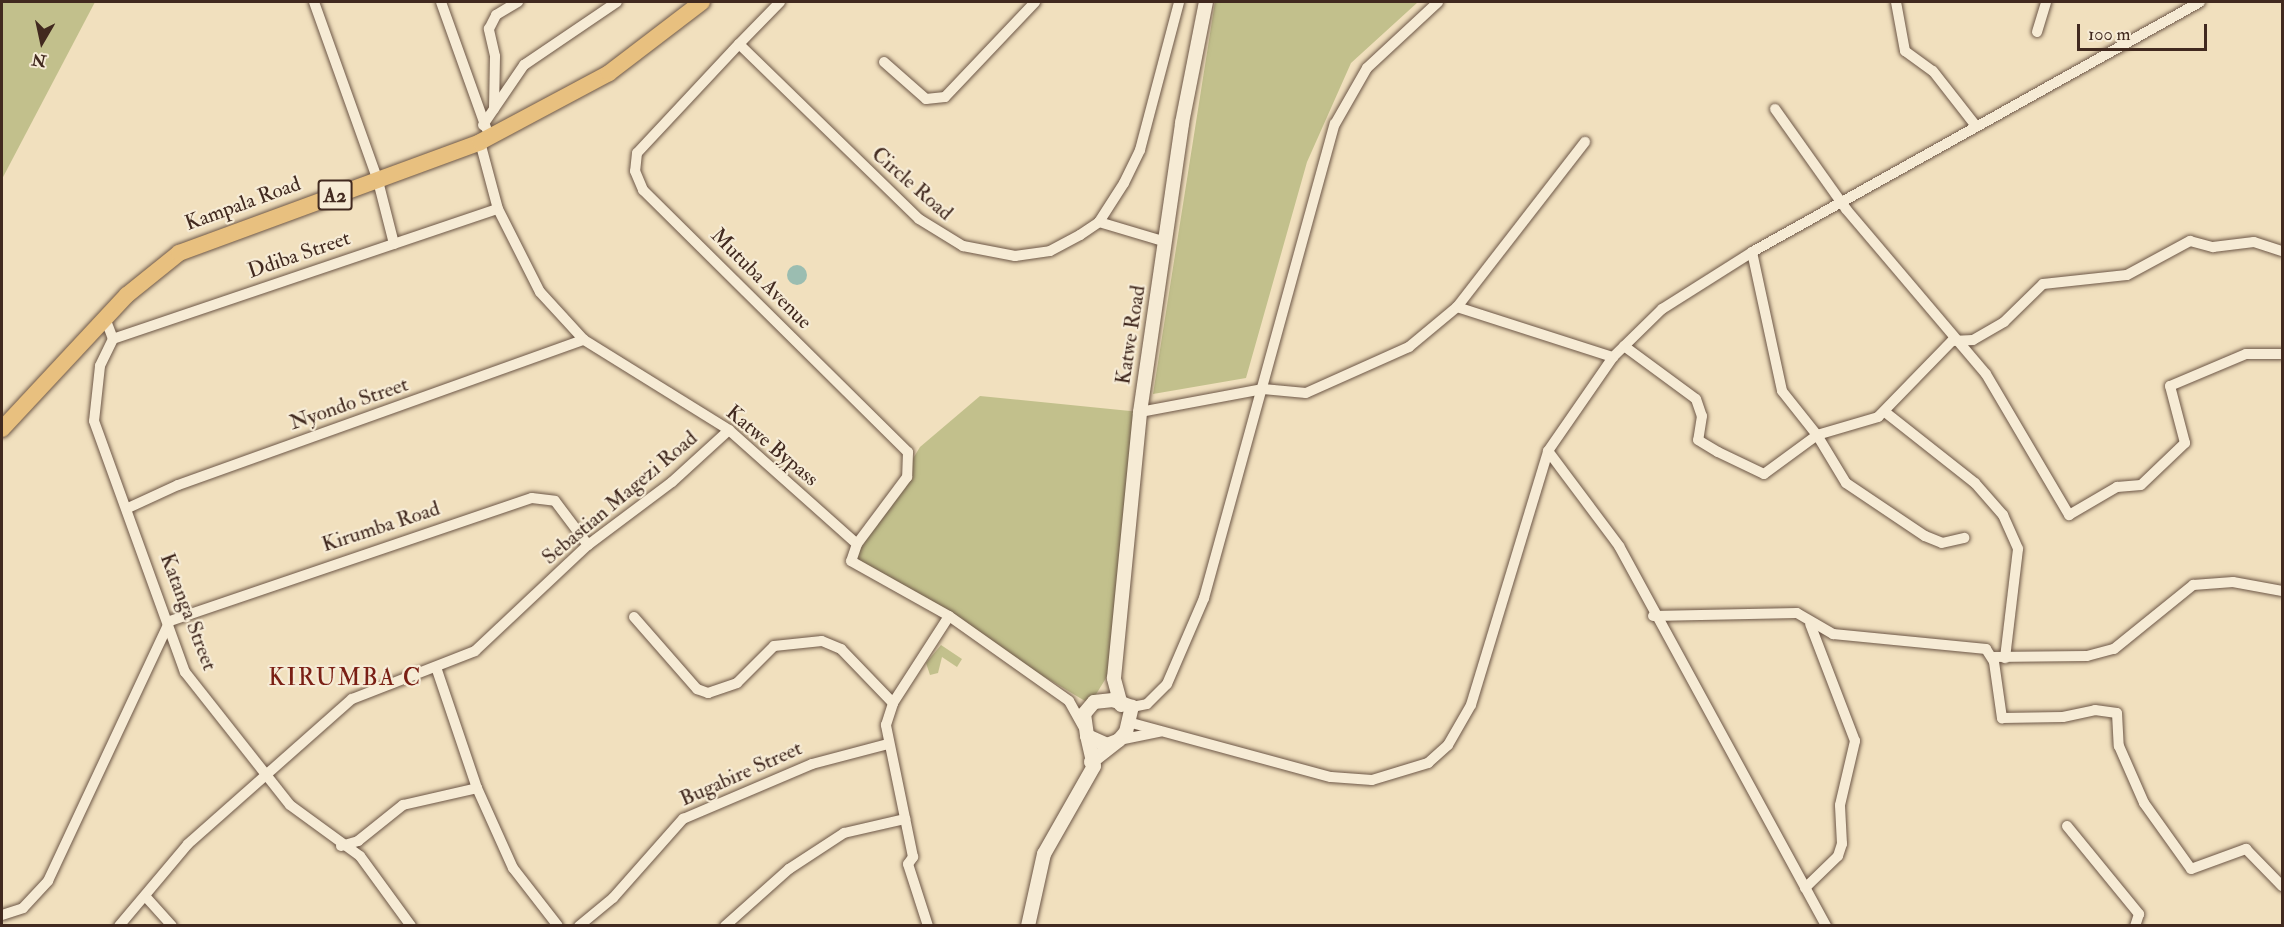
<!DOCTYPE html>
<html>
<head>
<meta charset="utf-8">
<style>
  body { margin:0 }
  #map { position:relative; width:2284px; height:927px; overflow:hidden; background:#f1e0be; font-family:"IM FELL Double Pica",serif }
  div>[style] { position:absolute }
  .green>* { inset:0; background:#c2c08c }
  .water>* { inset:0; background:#9bbdb1 }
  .round { border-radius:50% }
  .roads { filter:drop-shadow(0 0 2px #6d5747) drop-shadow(0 0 2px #6d5747) }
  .minor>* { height:10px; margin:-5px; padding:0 5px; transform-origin:5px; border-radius:5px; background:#f6ebd5 }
  .tertiary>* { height:14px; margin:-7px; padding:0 7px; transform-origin:7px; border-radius:7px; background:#f6ebd5 }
  .primary>* { height:16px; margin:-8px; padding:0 8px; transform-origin:8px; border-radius:8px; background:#e8c07f }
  span { translate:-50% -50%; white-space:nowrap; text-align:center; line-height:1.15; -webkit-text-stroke:4.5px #f6ebd5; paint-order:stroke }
  .shield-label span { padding:2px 4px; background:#f6ebd5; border:2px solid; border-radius:4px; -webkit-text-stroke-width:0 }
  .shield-label { font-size:20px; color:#41291f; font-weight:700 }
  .street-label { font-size:21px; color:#41291f }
  .quarter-label { font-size:24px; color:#7a1f14; letter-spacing:1.5px }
  .frame { position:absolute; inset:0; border:3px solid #41291f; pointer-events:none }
  .north { position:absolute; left:12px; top:12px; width:60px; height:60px; -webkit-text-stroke:4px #f6ebd5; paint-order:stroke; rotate:189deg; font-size:16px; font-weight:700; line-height:24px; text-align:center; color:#41291f }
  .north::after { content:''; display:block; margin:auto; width:21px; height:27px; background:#41291f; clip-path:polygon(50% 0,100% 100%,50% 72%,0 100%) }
  .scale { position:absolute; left:2077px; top:24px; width:130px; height:27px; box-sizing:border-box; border:3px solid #41291f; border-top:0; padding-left:8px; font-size:18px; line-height:21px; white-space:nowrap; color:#41291f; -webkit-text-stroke:4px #f6ebd5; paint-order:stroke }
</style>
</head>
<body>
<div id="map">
  <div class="green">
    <div style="clip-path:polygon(2px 2px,95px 2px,2px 179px)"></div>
    <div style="clip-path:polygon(1215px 2px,1418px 2px,1351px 63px,1307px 162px,1246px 378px,1153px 394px)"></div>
    <div style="clip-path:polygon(980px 396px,1140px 412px,1116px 662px,1090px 704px,851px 561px,920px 447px)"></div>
    <div style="clip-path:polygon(941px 645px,962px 659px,957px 667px,942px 657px,938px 673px,930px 675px,926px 663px)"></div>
  </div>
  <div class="water">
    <div class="round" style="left:787px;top:265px;width:20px;height:20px"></div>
  </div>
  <div class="roads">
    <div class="minor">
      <div style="left:314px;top:2px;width:190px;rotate:70.3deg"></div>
      <div style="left:378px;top:181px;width:65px;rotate:75.7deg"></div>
      <div style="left:441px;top:2px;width:134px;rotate:70.3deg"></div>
      <div style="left:780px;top:2px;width:59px;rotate:134.3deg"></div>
      <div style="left:739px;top:44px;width:251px;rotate:44.2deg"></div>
      <div style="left:919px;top:219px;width:52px;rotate:31.5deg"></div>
      <div style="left:963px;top:246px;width:53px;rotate:10.9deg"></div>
      <div style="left:1015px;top:256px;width:35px;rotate:-8deg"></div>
      <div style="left:1050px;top:251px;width:34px;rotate:-28deg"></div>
      <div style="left:1080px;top:235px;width:23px;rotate:-34deg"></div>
      <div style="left:1099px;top:222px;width:46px;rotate:-57.3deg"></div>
      <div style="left:1124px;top:183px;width:37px;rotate:-64deg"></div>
      <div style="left:1140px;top:150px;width:153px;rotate:-75.2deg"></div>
      <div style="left:1896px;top:2px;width:50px;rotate:79.6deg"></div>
      <div style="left:1905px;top:51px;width:34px;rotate:36deg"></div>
      <div style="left:1933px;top:71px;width:70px;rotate:52deg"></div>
      <div style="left:2037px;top:32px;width:31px;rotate:-73deg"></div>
      <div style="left:739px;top:44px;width:149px;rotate:133.1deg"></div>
      <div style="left:637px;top:153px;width:18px;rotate:96deg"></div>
      <div style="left:635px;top:171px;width:21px;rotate:67deg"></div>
      <div style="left:643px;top:190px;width:373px;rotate:44.7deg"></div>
      <div style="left:908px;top:452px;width:25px;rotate:92deg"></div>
      <div style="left:907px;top:477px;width:84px;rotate:126.7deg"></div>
      <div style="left:884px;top:62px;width:56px;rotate:41.4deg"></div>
      <div style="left:926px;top:99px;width:19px;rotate:-6deg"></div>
      <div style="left:945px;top:97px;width:131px;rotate:-46.5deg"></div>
      <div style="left:494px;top:109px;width:53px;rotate:-88.9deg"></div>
      <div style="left:495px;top:56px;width:28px;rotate:-103deg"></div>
      <div style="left:489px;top:29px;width:16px;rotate:-63deg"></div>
      <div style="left:496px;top:15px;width:26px;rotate:-31deg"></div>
      <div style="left:1775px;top:109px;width:123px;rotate:54.6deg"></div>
      <div style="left:1846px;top:209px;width:216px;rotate:49.7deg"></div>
      <div style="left:1986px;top:374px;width:164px;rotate:59.5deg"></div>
      <div style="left:2069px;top:515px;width:56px;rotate:-30.3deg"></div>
      <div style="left:2117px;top:487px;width:24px;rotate:-5deg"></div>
      <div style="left:2141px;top:485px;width:61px;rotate:-43.7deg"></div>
      <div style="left:2185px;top:443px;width:59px;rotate:-104.7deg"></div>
      <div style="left:2170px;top:386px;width:82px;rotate:-22.8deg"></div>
      <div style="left:2246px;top:354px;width:36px"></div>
      <div style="left:483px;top:125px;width:73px;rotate:-55.7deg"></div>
      <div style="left:524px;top:65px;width:112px;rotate:-34.1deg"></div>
      <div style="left:480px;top:142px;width:69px;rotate:75deg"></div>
      <div style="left:498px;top:209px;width:93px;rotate:63.2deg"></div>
      <div style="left:540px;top:292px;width:65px;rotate:47.5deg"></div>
      <div style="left:584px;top:340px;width:171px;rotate:31.8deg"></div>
      <div style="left:729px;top:430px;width:171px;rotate:41.7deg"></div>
      <div style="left:857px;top:544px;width:18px;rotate:109deg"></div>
      <div style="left:851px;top:561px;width:112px;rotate:29.3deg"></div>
      <div style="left:949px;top:616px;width:147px;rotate:35.3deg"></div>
      <div style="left:1069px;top:701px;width:29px;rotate:61deg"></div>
      <div style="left:1099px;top:222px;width:70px;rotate:16.6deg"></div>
      <div style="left:1752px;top:252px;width:142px;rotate:77.8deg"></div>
      <div style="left:1782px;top:391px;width:56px;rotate:51.5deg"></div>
      <div style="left:1817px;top:435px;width:64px;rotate:-16.4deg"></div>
      <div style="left:1878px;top:417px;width:106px;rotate:-45.8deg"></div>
      <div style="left:1952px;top:341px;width:21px;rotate:-3deg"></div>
      <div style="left:1973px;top:340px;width:36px;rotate:-30deg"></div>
      <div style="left:2004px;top:322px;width:54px;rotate:-44.3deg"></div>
      <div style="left:2043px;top:284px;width:84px;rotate:-6.1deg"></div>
      <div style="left:2127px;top:275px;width:72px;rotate:-28.4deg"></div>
      <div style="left:2190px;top:241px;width:24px;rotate:15deg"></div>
      <div style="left:2213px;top:247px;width:41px;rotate:-7deg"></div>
      <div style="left:2254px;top:242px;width:29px;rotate:18deg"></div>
      <div style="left:1457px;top:307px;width:164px;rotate:17.8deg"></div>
      <div style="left:105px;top:318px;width:22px;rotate:69deg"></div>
      <div style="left:113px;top:339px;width:30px;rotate:116deg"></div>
      <div style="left:100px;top:366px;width:55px;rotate:96.2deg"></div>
      <div style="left:94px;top:421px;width:267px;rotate:70.1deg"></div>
      <div style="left:185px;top:672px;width:169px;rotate:51.7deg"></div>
      <div style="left:290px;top:805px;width:87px;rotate:36.1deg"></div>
      <div style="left:360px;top:856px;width:87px;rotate:53.9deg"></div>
      <div style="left:113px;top:339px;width:406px;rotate:-18.7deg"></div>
      <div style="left:1624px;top:346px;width:89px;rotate:36.4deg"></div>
      <div style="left:1696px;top:399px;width:18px;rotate:71deg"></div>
      <div style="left:1702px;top:416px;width:24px;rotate:99deg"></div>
      <div style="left:1698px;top:440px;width:23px;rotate:31deg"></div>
      <div style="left:1718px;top:452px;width:51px;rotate:25.6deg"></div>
      <div style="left:1764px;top:474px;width:66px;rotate:-36.3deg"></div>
      <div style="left:1817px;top:435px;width:56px;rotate:58.9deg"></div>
      <div style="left:1846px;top:483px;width:95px;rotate:33.9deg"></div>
      <div style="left:1925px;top:536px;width:18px;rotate:22deg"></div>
      <div style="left:1942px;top:543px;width:23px;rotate:-13deg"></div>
      <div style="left:1140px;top:412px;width:125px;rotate:-10.6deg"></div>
      <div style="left:1263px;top:389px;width:43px;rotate:5.3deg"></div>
      <div style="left:1306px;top:393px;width:113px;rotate:-24.1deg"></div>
      <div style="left:1409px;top:347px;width:62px;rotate:-39.8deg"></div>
      <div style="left:1457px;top:307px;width:209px;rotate:-52.2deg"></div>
      <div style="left:1885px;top:412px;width:115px;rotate:38.3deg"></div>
      <div style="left:1975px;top:483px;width:43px;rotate:48.8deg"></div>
      <div style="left:2003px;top:515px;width:37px;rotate:66deg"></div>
      <div style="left:2018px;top:549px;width:110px;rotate:96.8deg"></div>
      <div style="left:1548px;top:451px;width:119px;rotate:53.2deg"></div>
      <div style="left:1619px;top:546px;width:433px;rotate:61.4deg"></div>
      <div style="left:128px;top:508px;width:55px;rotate:-24.7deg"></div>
      <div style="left:178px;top:485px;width:431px;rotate:-19.7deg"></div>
      <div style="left:1653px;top:616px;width:144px;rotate:-1.2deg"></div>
      <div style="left:1797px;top:613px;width:42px;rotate:30.3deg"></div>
      <div style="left:1833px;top:634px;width:154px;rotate:5.6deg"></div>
      <div style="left:1986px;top:649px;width:15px;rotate:58deg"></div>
      <div style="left:1994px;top:662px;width:57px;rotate:81.9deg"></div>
      <div style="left:2002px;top:718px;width:61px;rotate:-0.9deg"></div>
      <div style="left:2063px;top:717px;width:33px;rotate:-12deg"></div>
      <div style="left:2095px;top:710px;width:22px;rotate:8deg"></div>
      <div style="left:2117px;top:713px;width:33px;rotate:87deg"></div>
      <div style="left:2119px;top:746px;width:62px;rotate:66.3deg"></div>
      <div style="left:2144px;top:803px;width:81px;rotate:54.5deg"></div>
      <div style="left:2191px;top:869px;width:59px;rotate:-20deg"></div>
      <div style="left:2246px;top:849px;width:52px;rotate:45.8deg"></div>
      <div style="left:634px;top:617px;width:96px;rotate:48.8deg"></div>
      <div style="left:697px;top:689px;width:12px;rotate:20deg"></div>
      <div style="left:708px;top:693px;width:31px;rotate:-19deg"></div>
      <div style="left:737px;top:683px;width:52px;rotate:-45deg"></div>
      <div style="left:774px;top:646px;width:48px;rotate:-5.9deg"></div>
      <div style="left:822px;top:641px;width:21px;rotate:23deg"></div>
      <div style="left:841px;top:649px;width:75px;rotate:46.1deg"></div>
      <div style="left:1992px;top:657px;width:95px;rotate:-0.6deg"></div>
      <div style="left:2087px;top:656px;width:28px;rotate:-15deg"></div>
      <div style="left:2114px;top:649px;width:102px;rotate:-39deg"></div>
      <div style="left:2193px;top:585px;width:40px;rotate:-4.3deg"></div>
      <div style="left:2233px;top:582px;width:50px;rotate:10.4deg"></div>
      <div style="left:437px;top:670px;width:125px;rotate:71.3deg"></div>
      <div style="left:1132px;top:707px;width:15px;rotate:-11deg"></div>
      <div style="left:1147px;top:704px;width:28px;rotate:-45deg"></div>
      <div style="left:1167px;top:684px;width:94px;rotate:-66.7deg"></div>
      <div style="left:1204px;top:598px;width:492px;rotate:-74.6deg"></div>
      <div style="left:1335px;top:124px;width:64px;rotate:-60.3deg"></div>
      <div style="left:1367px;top:68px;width:97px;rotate:-42.9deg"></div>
      <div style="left:1128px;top:722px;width:210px;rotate:15.2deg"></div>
      <div style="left:1331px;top:777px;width:41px;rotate:4.2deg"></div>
      <div style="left:1372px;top:780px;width:59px;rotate:-16.9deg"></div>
      <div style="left:1428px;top:763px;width:27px;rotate:-42deg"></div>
      <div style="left:1448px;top:745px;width:46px;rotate:-60.1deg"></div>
      <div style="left:1471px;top:705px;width:265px;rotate:-73.1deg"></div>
      <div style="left:1548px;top:451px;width:114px;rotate:-55.3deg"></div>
      <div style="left:1613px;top:357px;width:69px;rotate:-44.4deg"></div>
      <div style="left:1662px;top:309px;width:107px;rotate:-32.3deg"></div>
      <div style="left:1752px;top:252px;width:513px;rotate:-29.16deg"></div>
      <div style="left:1119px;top:740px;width:41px;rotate:-11.3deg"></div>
      <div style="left:2067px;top:826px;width:114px;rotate:50.7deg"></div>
      <div style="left:2139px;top:914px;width:13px;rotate:108deg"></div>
      <div style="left:341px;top:846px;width:18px;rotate:-16deg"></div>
      <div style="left:358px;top:841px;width:58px;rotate:-38.7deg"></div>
      <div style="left:403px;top:805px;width:76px;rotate:-12.9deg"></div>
      <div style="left:477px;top:788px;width:88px;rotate:65.8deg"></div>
      <div style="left:513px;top:868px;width:73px;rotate:52.2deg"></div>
      <div style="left:1805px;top:888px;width:46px;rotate:-44.1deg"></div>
      <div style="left:1838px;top:856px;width:13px;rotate:-72deg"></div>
      <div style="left:1842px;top:844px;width:39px;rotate:-93deg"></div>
      <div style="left:1840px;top:805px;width:66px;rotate:-76.8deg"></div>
      <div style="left:1855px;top:741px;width:125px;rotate:-111deg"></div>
      <div style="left:146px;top:897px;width:39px;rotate:48deg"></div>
      <div style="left:2px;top:915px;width:22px;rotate:-18deg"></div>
      <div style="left:23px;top:908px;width:37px;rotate:-47deg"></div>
      <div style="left:48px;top:881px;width:287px;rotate:-64.9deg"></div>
      <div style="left:170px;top:621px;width:382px;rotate:-18.8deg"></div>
      <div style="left:532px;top:498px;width:23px;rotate:7deg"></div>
      <div style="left:555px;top:501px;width:55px;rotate:53.1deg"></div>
      <div style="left:119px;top:926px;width:107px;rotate:-49.9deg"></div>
      <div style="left:188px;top:844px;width:219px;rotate:-41.5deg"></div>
      <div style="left:352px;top:699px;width:132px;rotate:-21.3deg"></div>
      <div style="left:475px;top:651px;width:155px;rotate:-43.2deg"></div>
      <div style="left:588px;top:545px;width:105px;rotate:-36.9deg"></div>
      <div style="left:672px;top:482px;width:77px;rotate:-42.4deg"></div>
      <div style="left:579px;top:926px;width:44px;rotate:-39.5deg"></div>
      <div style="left:613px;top:898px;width:106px;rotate:-48.5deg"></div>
      <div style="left:683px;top:819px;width:140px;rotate:-23.1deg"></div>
      <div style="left:812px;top:764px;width:79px;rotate:-14.7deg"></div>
      <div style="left:725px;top:926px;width:86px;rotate:-41.7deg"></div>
      <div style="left:789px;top:869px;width:66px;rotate:-33.2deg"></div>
      <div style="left:844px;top:833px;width:63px;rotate:-12.9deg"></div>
      <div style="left:928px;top:926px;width:65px;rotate:-107.9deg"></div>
      <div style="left:908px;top:864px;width:9px;rotate:-54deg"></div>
      <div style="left:913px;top:857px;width:135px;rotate:-101.6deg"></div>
      <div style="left:886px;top:725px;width:23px;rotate:-72deg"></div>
      <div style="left:893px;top:703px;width:103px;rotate:-57.2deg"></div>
    </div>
    <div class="tertiary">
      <div style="left:1121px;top:705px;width:28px;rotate:-105deg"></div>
      <div style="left:1114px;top:678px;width:267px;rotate:-84.4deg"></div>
      <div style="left:1140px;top:412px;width:292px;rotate:-81.7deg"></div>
      <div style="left:1182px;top:123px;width:123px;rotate:-78.8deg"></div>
      <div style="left:1091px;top:762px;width:36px;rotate:-38deg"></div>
      <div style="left:1119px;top:740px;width:11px;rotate:-49deg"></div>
      <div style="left:1126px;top:732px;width:26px;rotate:-77deg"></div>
      <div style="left:1132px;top:707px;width:20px;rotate:-160deg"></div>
      <div style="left:1113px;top:700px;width:19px;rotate:174deg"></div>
      <div style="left:1094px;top:702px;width:16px;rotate:130deg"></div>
      <div style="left:1084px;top:714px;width:22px;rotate:82deg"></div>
      <div style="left:1087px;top:736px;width:22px;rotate:24deg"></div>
      <div style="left:1107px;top:745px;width:11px;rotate:-22deg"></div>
      <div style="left:1028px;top:926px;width:74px;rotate:-77.5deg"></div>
      <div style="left:1044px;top:854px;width:101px;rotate:-60.4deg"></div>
      <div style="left:1094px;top:766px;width:31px;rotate:-103deg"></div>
    </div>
    <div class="primary">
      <div style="left:2px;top:429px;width:183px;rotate:-47deg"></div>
      <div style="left:127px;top:295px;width:67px;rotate:-38.9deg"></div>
      <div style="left:179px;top:253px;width:321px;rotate:-20.2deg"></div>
      <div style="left:480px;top:142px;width:146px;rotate:-28.1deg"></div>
      <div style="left:609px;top:73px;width:117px;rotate:-37.4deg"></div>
    </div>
  </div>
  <div class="shield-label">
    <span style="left:335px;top:195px">A2</span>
  </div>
  <div class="street-label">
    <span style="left:912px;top:184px;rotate:41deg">Circle Road</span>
    <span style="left:243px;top:204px;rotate:-20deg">Kampala Road</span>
    <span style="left:299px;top:255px;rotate:-19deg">Ddiba Street</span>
    <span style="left:761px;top:279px;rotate:45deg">Mutuba Avenue</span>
    <span style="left:1131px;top:335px;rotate:-81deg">Katwe Road</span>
    <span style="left:349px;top:404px;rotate:-19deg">Nyondo Street</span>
    <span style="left:772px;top:446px;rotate:40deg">Katwe Bypass</span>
    <span style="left:620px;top:498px;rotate:-40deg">Sebastian Magezi Road</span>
    <span style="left:381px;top:527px;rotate:-18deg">Kirumba Road</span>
    <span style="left:188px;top:612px;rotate:69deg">Katanga Street</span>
    <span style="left:741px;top:774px;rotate:-24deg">Bugabire Street</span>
  </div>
  <div class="quarter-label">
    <span style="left:345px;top:678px">KIRUMBA C</span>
  </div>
  <div class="frame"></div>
  <div class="north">N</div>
  <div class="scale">100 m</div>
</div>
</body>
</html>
